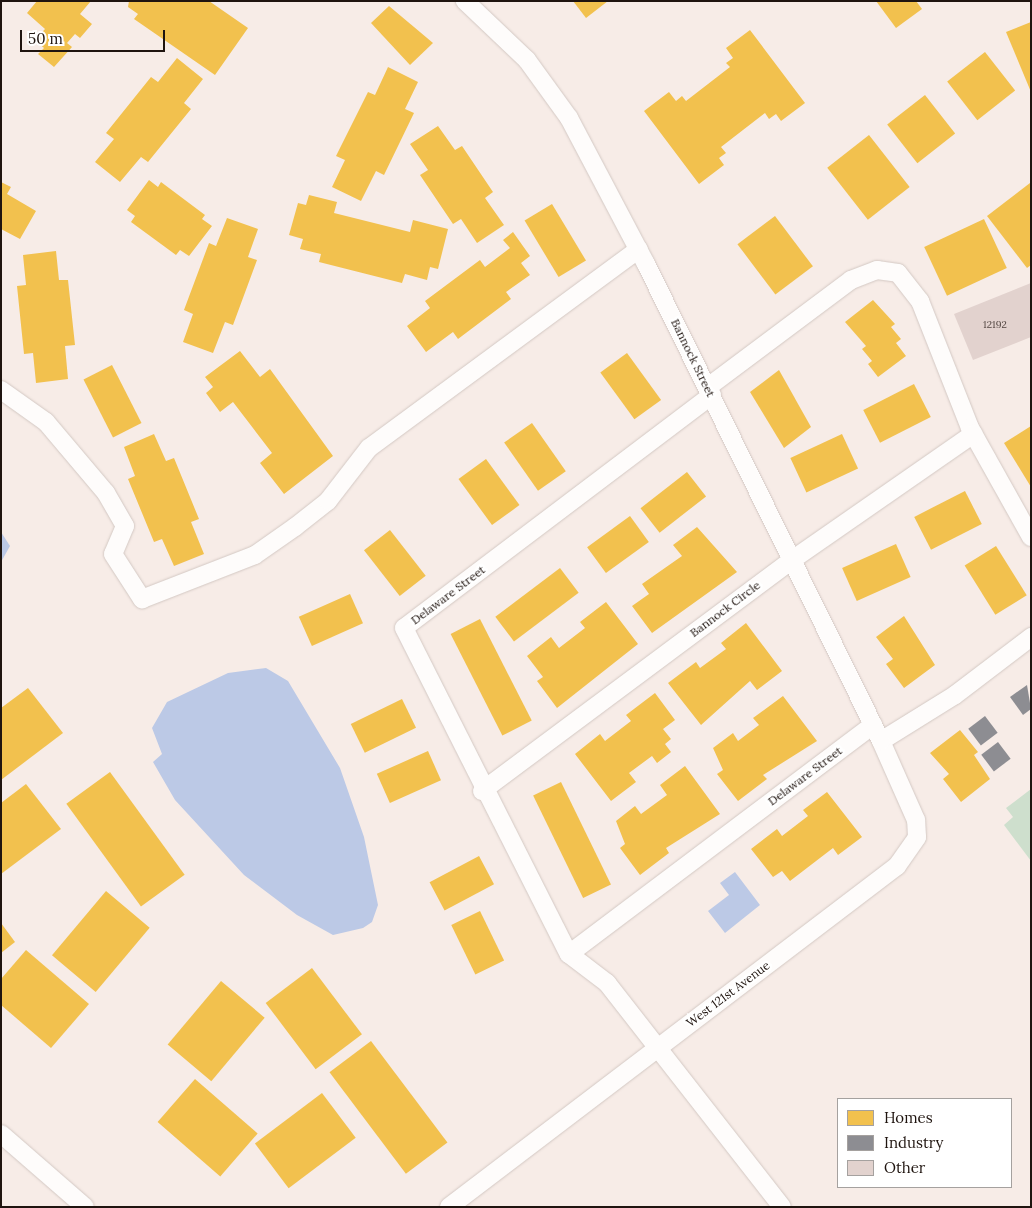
<!DOCTYPE html>
<html>
<head>
<meta charset="utf-8">
<style>
  body { margin:0 }
  #map { position:relative; width:1032px; height:1208px; overflow:hidden; background:#f7ece7; font-family:Lora,serif }
  div>[style] { position:absolute }
  .green>* { inset:0; background:#cedfcd }
  .water>* { inset:0; background:#bcc9e6 }
  .homes>* { inset:0; background:#f2c14e; transform-origin:0 0 }
  .industry>* { inset:0; background:#8d8d92; transform-origin:0 0 }
  .building>* { inset:0; background:#e2d2ce }
  .roads { filter:drop-shadow(0 0 1px #d3c8c3) drop-shadow(0 0 1px #d3c8c3) }
  .street>* { height:18px; margin:-9px; padding:0 9px; transform-origin:9px; border-radius:9px; background:#fefcfb }
  span { translate:-50% -50%; white-space:nowrap; text-align:center; line-height:1.15; -webkit-text-stroke:5px #fff; paint-order:stroke }
  .number-label { font-size:10px; color:#524641 }
  .number-label span { -webkit-text-stroke-width:0 }
  .street-label { font-size:12px; color:#1f140f }
  .frame { position:absolute; inset:0; border:2px solid #1f140f; pointer-events:none }
  .legend { position:absolute; left:837px; top:1098px; width:175px; height:90px; box-sizing:border-box; background:#fff; border:1px solid #a5a19f; margin:0; padding:6px 9px; list-style:none; font-size:15px; color:#1f140f }
  .legend li { display:flex; align-items:center; gap:10px; height:25px }
  .legend b { width:25px; border:1px solid #a5a19f }
  .scale { position:absolute; left:20px; top:30px; width:145px; height:22px; box-sizing:border-box; border:2px solid #1f140f; border-top:0; padding-left:6px; font-size:15px; line-height:18px; white-space:nowrap; color:#1f140f; -webkit-text-stroke:4px #fff; paint-order:stroke }
</style>
</head>
<body>
<div id="map">
  <div class="green">
    <div style="clip-path:polygon(1031px 789px,1031px 861px,1004px 825px,1013px 817px,1006px 808px)"></div>
  </div>
  <div class="water">
    <div style="clip-path:polygon(1px 532px,10px 546px,1px 562px)"></div>
    <div style="clip-path:polygon(266px 668px,288px 681px,340px 768px,364px 837px,378px 905px,372px 922px,363px 928px,333px 935px,297px 915px,244px 875px,175px 800px,153px 762px,162px 754px,152px 728px,167px 702px,228px 673px)"></div>
    <div style="clip-path:polygon(735px 872px,760px 905px,725px 933px,708px 911px,729px 895px,720px 883px)"></div>
  </div>
  <div class="homes">
    <div style="clip-path:polygon(37px 1px,91px 1px,80px 14px,92px 24px,80px 38px,75px 34px,67px 43px,72px 47px,54px 67px,38px 54px,44px 48px,35px 40px,45px 29px,27px 13px)"></div>
    <div style="clip-path:polygon(129px 1px,209px 1px,248px 28px,215px 75px,134px 19px,138px 14px,128px 7px)"></div>
    <div style="clip-path:polygon(573px 1px,608px 1px,586px 18px)"></div>
    <div style="clip-path:polygon(876px 1px,916px 1px,922px 9px,896px 28px)"></div>
    <div style="clip-path:polygon(389px 6px,433px 43px,410px 65px,371px 23px)"></div>
    <div style="clip-path:polygon(1031px 22px,1031px 92px,1006px 32px)"></div>
    <div style="clip-path:polygon(750px 30px,805px 103px,781px 121px,776px 114px,769px 119px,765px 113px,721px 147px,726px 153px,719px 158px,724px 165px,699px 184px,644px 111px,669px 92px,676px 101px,682px 96px,686px 101px,730px 67px,726px 63px,733px 58px,726px 48px)"></div>
    <div style="left:985px;top:52px;width:49px;height:48px;rotate:52deg"></div>
    <div style="clip-path:polygon(177px 58px,203px 79px,184px 103px,191px 109px,148px 162px,141px 157px,120px 182px,95px 162px,114px 139px,106px 133px,151px 77px,158px 82px)"></div>
    <div style="clip-path:polygon(388px 67px,418px 82px,405px 109px,414px 113px,384px 175px,376px 171px,361px 201px,332px 187px,345px 160px,336px 156px,368px 92px,375px 95px)"></div>
    <div style="left:925px;top:95px;width:49px;height:48px;rotate:52deg"></div>
    <div style="clip-path:polygon(438px 126px,455px 150px,462px 146px,493px 192px,485px 198px,504px 225px,477px 243px,461px 219px,453px 224px,420px 175px,428px 170px,410px 144px)"></div>
    <div style="left:869px;top:135px;width:66px;height:53px;rotate:52deg"></div>
    <div style="clip-path:polygon(149px 180px,158px 187px,161px 182px,205px 215px,202px 219px,212px 226px,189px 256px,180px 250px,176px 255px,131px 222px,135px 216px,127px 210px)"></div>
    <div style="clip-path:polygon(1px 182px,11px 187px,7px 194px,36px 211px,20px 239px,1px 229px)"></div>
    <div style="clip-path:polygon(1030px 183px,1031px 265px,1027px 268px,987px 216px)"></div>
    <div style="clip-path:polygon(309px 195px,337px 202px,334px 213px,410px 232px,413px 220px,448px 229px,438px 269px,430px 267px,427px 280px,405px 274px,402px 283px,319px 262px,321px 254px,300px 249px,303px 239px,289px 235px,298px 203px,306px 205px)"></div>
    <div style="left:552px;top:204px;width:66px;height:32px;rotate:59deg"></div>
    <div style="left:775px;top:216px;width:63px;height:47px;rotate:53deg"></div>
    <div style="clip-path:polygon(227px 218px,258px 229px,248px 257px,257px 260px,233px 325px,225px 322px,213px 353px,183px 342px,193px 314px,184px 310px,209px 243px,216px 246px)"></div>
    <div style="left:984px;top:219px;width:54px;height:66px;rotate:65deg"></div>
    <div style="clip-path:polygon(513px 232px,530px 256px,521px 263px,530px 275px,506px 292px,511px 299px,458px 339px,453px 332px,426px 352px,407px 326px,430px 308px,425px 301px,480px 260px,485px 267px,510px 248px,503px 240px)"></div>
    <div style="clip-path:polygon(56px 251px,59px 280px,68px 280px,75px 345px,65px 346px,68px 379px,36px 383px,33px 353px,24px 354px,17px 286px,26px 285px,23px 255px)"></div>
    <div style="clip-path:polygon(873px 300px,895px 324px,891px 327px,901px 339px,896px 343px,906px 356px,878px 377px,868px 364px,872px 361px,862px 349px,866px 346px,845px 322px)"></div>
    <div style="clip-path:polygon(240px 351px,260px 377px,270px 369px,333px 456px,284px 494px,260px 463px,272px 453px,233px 402px,220px 412px,206px 393px,213px 387px,205px 377px)"></div>
    <div style="left:627px;top:353px;width:58px;height:33px;rotate:54deg"></div>
    <div style="left:112px;top:365px;width:65px;height:32px;rotate:63deg"></div>
    <div style="clip-path:polygon(779px 370px,811px 427px,784px 448px,750px 392px)"></div>
    <div style="left:914px;top:384px;width:37px;height:57px;rotate:63deg"></div>
    <div style="left:532px;top:423px;width:59px;height:34px;rotate:55deg"></div>
    <div style="clip-path:polygon(1031px 426px,1031px 487px,1004px 443px)"></div>
    <div style="clip-path:polygon(154px 434px,166px 461px,174px 458px,199px 519px,191px 522px,204px 554px,174px 566px,162px 539px,154px 542px,128px 479px,135px 476px,124px 447px)"></div>
    <div style="left:842px;top:434px;width:38px;height:57px;rotate:65deg"></div>
    <div style="left:486px;top:459px;width:57px;height:34px;rotate:54deg"></div>
    <div style="left:687px;top:472px;width:31px;height:59px;rotate:52deg"></div>
    <div style="left:965px;top:491px;width:37px;height:57px;rotate:63deg"></div>
    <div style="left:630px;top:516px;width:32px;height:53px;rotate:54deg"></div>
    <div style="clip-path:polygon(697px 527px,737px 572px,652px 633px,632px 606px,649px 594px,642px 584px,682px 556px,673px 545px)"></div>
    <div style="left:390px;top:530px;width:58px;height:33px;rotate:52deg"></div>
    <div style="left:896px;top:544px;width:36px;height:59px;rotate:66deg"></div>
    <div style="left:996px;top:546px;width:58px;height:37px;rotate:58deg"></div>
    <div style="left:560px;top:568px;width:31px;height:81px;rotate:53deg"></div>
    <div style="left:350px;top:594px;width:32px;height:56px;rotate:66deg"></div>
    <div style="clip-path:polygon(606px 602px,638px 644px,557px 708px,537px 681px,543px 677px,527px 656px,551px 637px,559px 648px,585px 628px,580px 622px)"></div>
    <div style="clip-path:polygon(904px 616px,935px 665px,904px 688px,886px 664px,893px 659px,876px 637px)"></div>
    <div style="left:480px;top:619px;width:114px;height:33px;rotate:63deg"></div>
    <div style="clip-path:polygon(746px 623px,782px 671px,757px 690px,750px 681px,701px 725px,668px 683px,696px 662px,700px 668px,726px 649px,721px 643px)"></div>
    <div style="clip-path:polygon(28px 688px,63px 733px,1px 780px,1px 708px)"></div>
    <div style="clip-path:polygon(655px 693px,675px 720px,663px 729px,671px 739px,665px 744px,671px 752px,657px 763px,652px 756px,629px 773px,636px 782px,611px 801px,575px 754px,600px 734px,605px 741px,631px 721px,626px 715px)"></div>
    <div style="clip-path:polygon(783px 696px,817px 741px,763px 775px,767px 779px,738px 801px,717px 774px,723px 770px,713px 748px,733px 733px,738px 741px,759px 725px,753px 718px)"></div>
    <div style="left:402px;top:699px;width:32px;height:57px;rotate:64deg"></div>
    <div style="clip-path:polygon(960px 730px,978px 752px,974px 755px,990px 779px,961px 802px,943px 779px,949px 774px,930px 753px)"></div>
    <div style="left:428px;top:751px;width:32px;height:56px;rotate:66deg"></div>
    <div style="clip-path:polygon(685px 766px,720px 814px,666px 848px,669px 853px,640px 875px,620px 848px,625px 844px,616px 821px,635px 806px,641px 814px,667px 795px,660px 785px)"></div>
    <div style="left:110px;top:772px;width:127px;height:54px;rotate:54deg"></div>
    <div style="left:561px;top:782px;width:114px;height:31px;rotate:64deg"></div>
    <div style="clip-path:polygon(26px 784px,61px 829px,1px 874px,1px 803px)"></div>
    <div style="clip-path:polygon(827px 792px,862px 837px,838px 855px,833px 848px,790px 881px,782px 871px,773px 877px,751px 849px,777px 829px,782px 836px,808px 816px,803px 810px)"></div>
    <div style="left:479px;top:856px;width:32px;height:56px;rotate:62deg"></div>
    <div style="left:106px;top:891px;width:57px;height:84px;rotate:40deg"></div>
    <div style="left:480px;top:911px;width:55px;height:32px;rotate:64deg"></div>
    <div style="clip-path:polygon(1px 923px,15px 942px,1px 953px)"></div>
    <div style="clip-path:polygon(26px 950px,89px 1004px,51px 1048px,1px 1005px,1px 979px)"></div>
    <div style="left:312px;top:968px;width:83px;height:58px;rotate:53deg"></div>
    <div style="left:221px;top:981px;width:57px;height:83px;rotate:40deg"></div>
    <div style="left:371px;top:1041px;width:127px;height:52px;rotate:53deg"></div>
    <div style="left:195px;top:1079px;width:83px;height:57px;rotate:41deg"></div>
    <div style="left:322px;top:1093px;width:56px;height:84px;rotate:53deg"></div>
  </div>
  <div class="industry">
    <div style="clip-path:polygon(1027px 685px,1031px 709px,1023px 715px,1010px 697px)"></div>
    <div style="left:985px;top:716px;width:21px;height:21px;rotate:53deg"></div>
    <div style="left:998px;top:742px;width:21px;height:21px;rotate:53deg"></div>
  </div>
  <div class="building">
    <div style="clip-path:polygon(1031px 283px,1031px 337px,973px 360px,954px 314px)"></div>
  </div>
  <div class="roads">
    <div class="street">
      <div style="left:708px;top:387px;width:179px;rotate:-36.8deg"></div>
      <div style="left:851px;top:280px;width:28px;rotate:-21deg"></div>
      <div style="left:877px;top:270px;width:21px;rotate:8deg"></div>
      <div style="left:898px;top:273px;width:36px;rotate:52deg"></div>
      <div style="left:920px;top:301px;width:136px;rotate:68.5deg"></div>
      <div style="left:970px;top:428px;width:125px;rotate:60.8deg"></div>
      <div style="left:1px;top:390px;width:55px;rotate:35.4deg"></div>
      <div style="left:46px;top:422px;width:93px;rotate:49.8deg"></div>
      <div style="left:106px;top:493px;width:38px;rotate:60deg"></div>
      <div style="left:125px;top:526px;width:30px;rotate:113deg"></div>
      <div style="left:113px;top:554px;width:54px;rotate:57.2deg"></div>
      <div style="left:142px;top:599px;width:121px;rotate:-21.3deg"></div>
      <div style="left:255px;top:555px;width:49px;rotate:-35deg"></div>
      <div style="left:295px;top:527px;width:42px;rotate:-38.2deg"></div>
      <div style="left:328px;top:501px;width:67px;rotate:-52.3deg"></div>
      <div style="left:369px;top:448px;width:335px;rotate:-36.4deg"></div>
      <div style="left:712px;top:395px;width:386px;rotate:142.9deg"></div>
      <div style="left:404px;top:628px;width:365px;rotate:63.2deg"></div>
      <div style="left:569px;top:954px;width:381px;rotate:-37deg"></div>
      <div style="left:881px;top:741px;width:87px;rotate:-31.9deg"></div>
      <div style="left:955px;top:695px;width:96px;rotate:-37.3deg"></div>
      <div style="left:482px;top:791px;width:387px;rotate:-36.7deg"></div>
      <div style="left:792px;top:560px;width:221px;rotate:-34.8deg"></div>
      <div style="left:569px;top:954px;width:48px;rotate:37.3deg"></div>
      <div style="left:607px;top:983px;width:284px;rotate:52deg"></div>
      <div style="left:1px;top:1134px;width:111px;rotate:41deg"></div>
      <div style="left:449px;top:1207px;width:563px;rotate:-37.28deg"></div>
      <div style="left:897px;top:866px;width:35px;rotate:-55deg"></div>
      <div style="left:917px;top:837px;width:17px;rotate:-93deg"></div>
      <div style="left:916px;top:820px;width:86px;rotate:-113.9deg"></div>
      <div style="left:881px;top:741px;width:532px;rotate:-116.23deg"></div>
      <div style="left:646px;top:264px;width:165px;rotate:-117.8deg"></div>
      <div style="left:569px;top:118px;width:72px;rotate:-125.9deg"></div>
      <div style="left:527px;top:60px;width:86px;rotate:-136.4deg"></div>
    </div>
  </div>
  <div class="number-label">
    <span style="left:995px;top:325px">12192</span>
  </div>
  <div class="street-label">
    <span style="left:693px;top:358px;rotate:64deg">Bannock Street</span>
    <span style="left:448px;top:595px;rotate:-37deg">Delaware Street</span>
    <span style="left:725px;top:609px;rotate:-37deg">Bannock Circle</span>
    <span style="left:805px;top:776px;rotate:-37deg">Delaware Street</span>
    <span style="left:728px;top:994px;rotate:-37deg">West 121st Avenue</span>
  </div>
  <div class="frame"></div>
  <ul class="legend">
  <li><b style="height:14px;background:#f2c14e"></b>Homes</li>
  <li><b style="height:14px;background:#8d8d92"></b>Industry</li>
  <li><b style="height:14px;background:#e2d2ce"></b>Other</li>
  </ul>
  <div class="scale">50 m</div>
</div>
</body>
</html>
